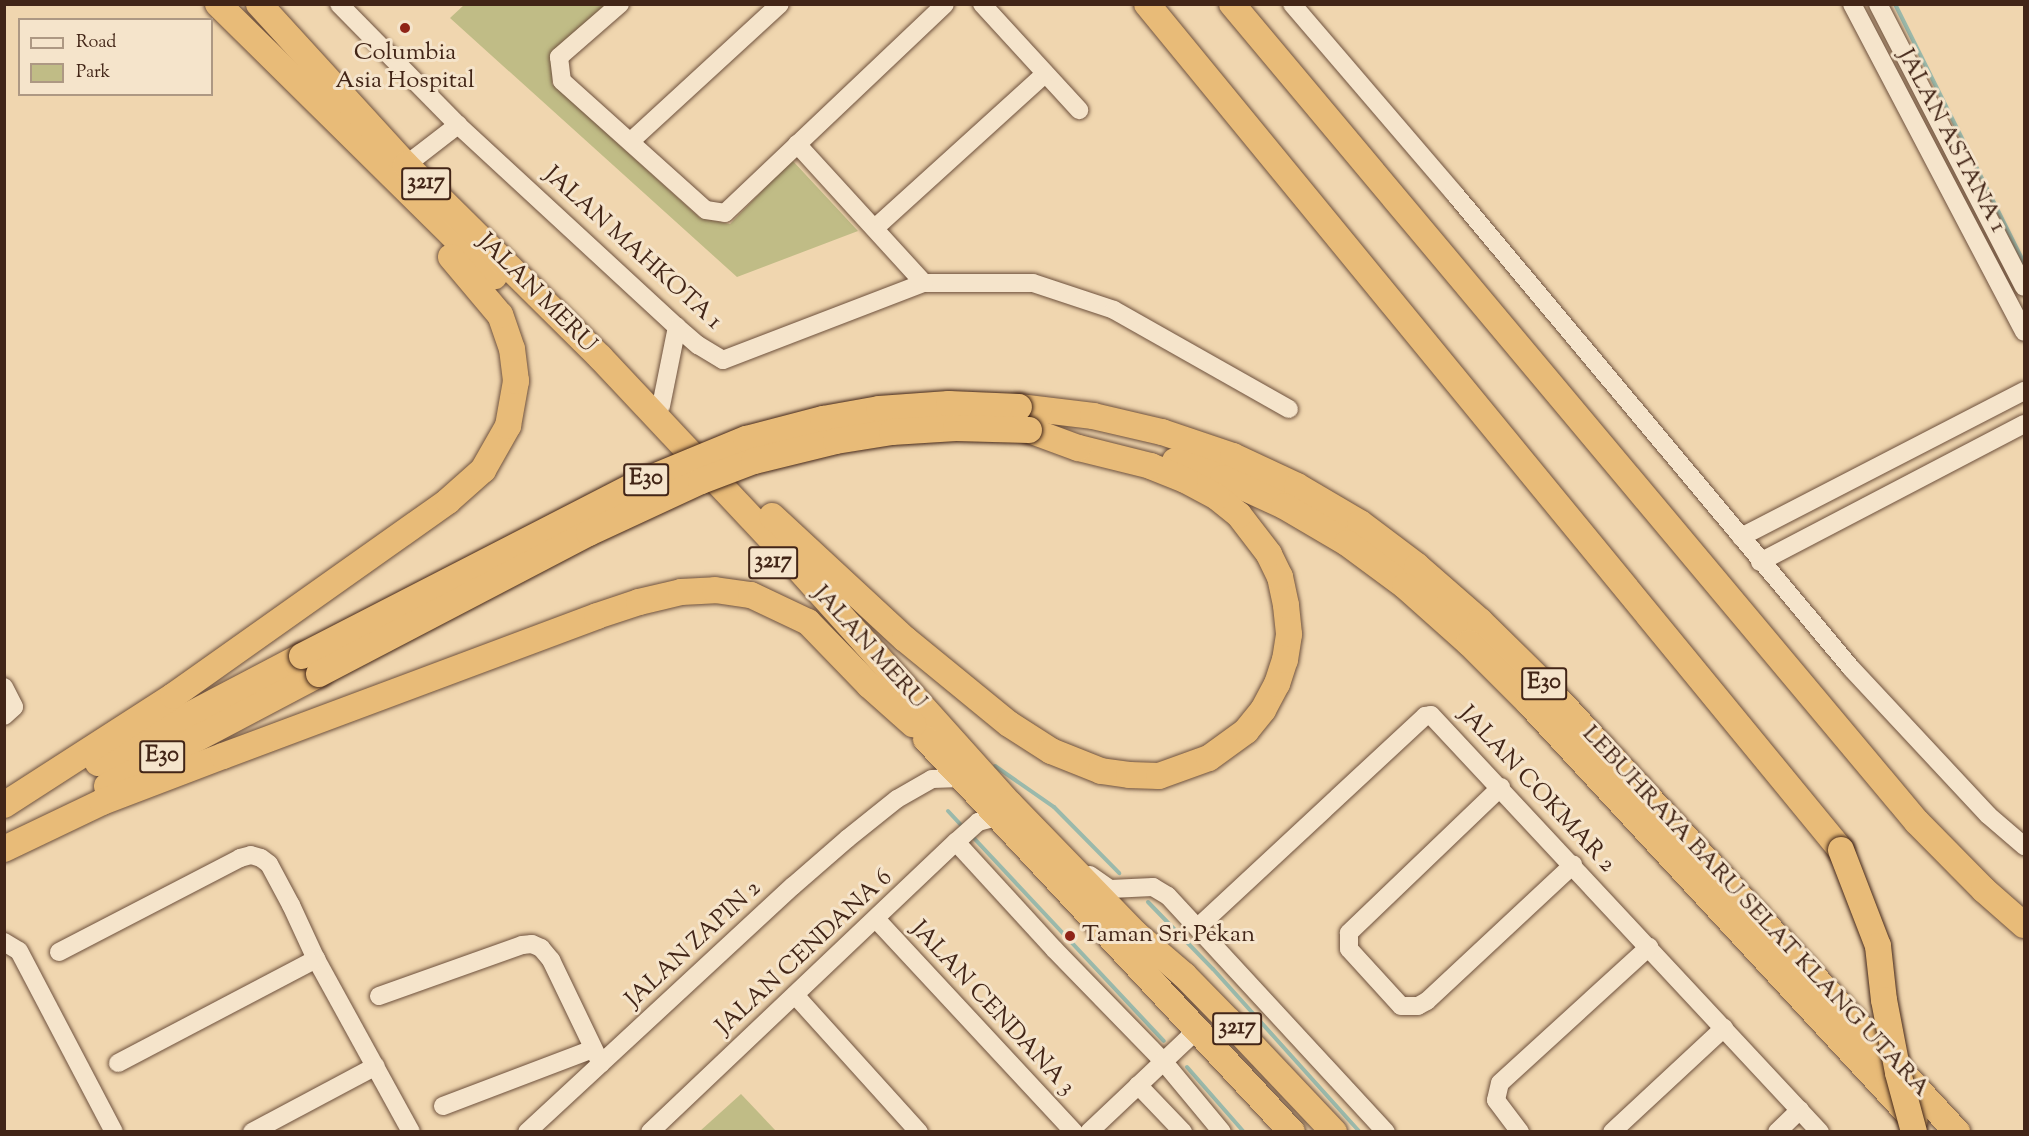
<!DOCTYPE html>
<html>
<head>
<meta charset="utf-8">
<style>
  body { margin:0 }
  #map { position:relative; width:2029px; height:1136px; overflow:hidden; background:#f0d6af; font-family:"Sorts Mill Goudy",serif }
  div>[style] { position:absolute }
  .green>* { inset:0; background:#c0bc86 }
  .stream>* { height:4px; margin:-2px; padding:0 2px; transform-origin:2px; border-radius:2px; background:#9ab9ab }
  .roads { filter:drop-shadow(0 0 2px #6e513d) drop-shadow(0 0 2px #6e513d) }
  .minor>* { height:18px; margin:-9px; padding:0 9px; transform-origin:9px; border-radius:9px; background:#f5e4cb }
  .highway>* { height:26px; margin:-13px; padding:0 13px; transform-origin:13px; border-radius:13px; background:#e8bb78 }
  .bridges { filter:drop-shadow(0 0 2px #422517) drop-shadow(0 0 2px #422517) }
  .highway-bridge>* { height:26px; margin:-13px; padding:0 13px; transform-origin:13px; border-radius:13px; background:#e8bb78 }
  .dots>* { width:16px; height:16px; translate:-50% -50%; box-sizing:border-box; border:3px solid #f5e4cb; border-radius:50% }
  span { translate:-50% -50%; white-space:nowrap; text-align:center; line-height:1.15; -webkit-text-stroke:6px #f5e4cb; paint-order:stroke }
  .shield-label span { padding:2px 4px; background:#f5e4cb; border:2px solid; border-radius:4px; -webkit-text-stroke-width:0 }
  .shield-label { font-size:22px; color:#422517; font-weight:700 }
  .poi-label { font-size:24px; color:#422517 }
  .left { translate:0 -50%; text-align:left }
  .street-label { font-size:24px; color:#422517 }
  .frame { position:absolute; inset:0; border:6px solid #422517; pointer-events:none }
  .legend { position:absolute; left:18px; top:18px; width:195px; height:78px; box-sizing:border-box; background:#f5e4cb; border:2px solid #ad9883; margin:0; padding:8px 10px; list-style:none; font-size:18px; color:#422517 }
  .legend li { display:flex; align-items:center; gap:12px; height:30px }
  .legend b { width:30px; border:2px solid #ad9883 }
</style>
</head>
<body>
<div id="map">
  <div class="green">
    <div style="clip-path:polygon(464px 5px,604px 5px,552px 55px,552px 84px,700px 218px,730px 224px,792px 160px,858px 231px,737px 277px,450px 18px)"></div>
    <div style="clip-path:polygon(741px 1094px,776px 1131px,700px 1131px)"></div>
  </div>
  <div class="stream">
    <div style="left:1895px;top:4px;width:289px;rotate:63.5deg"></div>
    <div style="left:995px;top:766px;width:72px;rotate:34.8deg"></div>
    <div style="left:1054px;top:807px;width:93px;rotate:45.4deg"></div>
    <div style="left:948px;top:811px;width:23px;rotate:47deg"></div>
    <div style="left:971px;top:835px;width:282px;rotate:46.9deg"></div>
    <div style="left:1148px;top:902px;width:93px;rotate:45.9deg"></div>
    <div style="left:1213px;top:969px;width:219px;rotate:48deg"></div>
    <div style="left:1187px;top:1067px;width:86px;rotate:48.8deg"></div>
  </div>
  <div class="roads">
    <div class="minor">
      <div style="left:339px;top:4px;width:170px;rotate:45.5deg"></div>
      <div style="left:458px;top:125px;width:298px;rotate:42.7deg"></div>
      <div style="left:677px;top:327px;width:28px;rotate:41deg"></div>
      <div style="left:698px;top:345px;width:29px;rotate:31deg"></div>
      <div style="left:723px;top:360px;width:215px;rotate:-21deg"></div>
      <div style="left:924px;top:283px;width:109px"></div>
      <div style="left:1033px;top:283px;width:85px;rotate:18.4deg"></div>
      <div style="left:1114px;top:310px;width:201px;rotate:29.5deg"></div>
      <div style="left:620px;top:4px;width:81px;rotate:139deg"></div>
      <div style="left:559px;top:57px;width:24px;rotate:83deg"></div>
      <div style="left:562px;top:81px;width:193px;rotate:41.9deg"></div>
      <div style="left:706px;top:210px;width:19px;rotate:9deg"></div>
      <div style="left:725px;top:213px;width:303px;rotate:-43.5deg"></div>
      <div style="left:982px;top:4px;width:144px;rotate:47.5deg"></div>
      <div style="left:1292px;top:4px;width:249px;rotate:49.4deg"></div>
      <div style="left:1454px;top:193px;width:619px;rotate:50.11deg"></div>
      <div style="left:1851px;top:668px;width:201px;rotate:47deg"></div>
      <div style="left:1988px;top:815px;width:48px;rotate:40.7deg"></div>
      <div style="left:1852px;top:4px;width:370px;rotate:62.3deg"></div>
      <div style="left:1878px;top:4px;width:318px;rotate:62.7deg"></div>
      <div style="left:631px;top:141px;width:202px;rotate:-42.6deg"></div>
      <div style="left:797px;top:144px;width:188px;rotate:47.6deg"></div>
      <div style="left:406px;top:165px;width:66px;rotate:-37.6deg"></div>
      <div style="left:875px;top:228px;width:229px;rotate:-42.2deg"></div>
      <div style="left:661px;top:406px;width:81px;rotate:-78.6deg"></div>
      <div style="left:1741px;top:537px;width:318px;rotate:-27.3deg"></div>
      <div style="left:1760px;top:562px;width:298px;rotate:-27.6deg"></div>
      <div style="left:4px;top:687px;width:22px;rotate:63deg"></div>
      <div style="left:14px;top:707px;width:13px;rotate:138deg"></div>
      <div style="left:1501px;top:787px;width:211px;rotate:136.2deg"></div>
      <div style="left:1349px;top:933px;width:16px;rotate:90deg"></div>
      <div style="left:1349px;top:949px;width:77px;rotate:47.6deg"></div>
      <div style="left:1401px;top:1006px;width:17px"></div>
      <div style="left:1418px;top:1006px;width:10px;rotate:-29deg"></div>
      <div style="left:1427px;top:1001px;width:200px;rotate:-43deg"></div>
      <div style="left:956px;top:842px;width:145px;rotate:47.5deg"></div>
      <div style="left:1054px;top:949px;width:156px;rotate:45.8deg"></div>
      <div style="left:1163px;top:1061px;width:92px;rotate:50.3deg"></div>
      <div style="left:1090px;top:875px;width:24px;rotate:35deg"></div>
      <div style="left:1110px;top:889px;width:43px;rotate:-2.7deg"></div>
      <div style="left:1153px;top:887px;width:17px;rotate:31deg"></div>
      <div style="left:1168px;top:896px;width:321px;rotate:47.3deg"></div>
      <div style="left:876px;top:919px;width:291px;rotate:47.1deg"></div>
      <div style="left:1198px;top:927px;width:310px;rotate:-42.9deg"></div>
      <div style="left:1425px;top:716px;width:6px;rotate:-9deg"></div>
      <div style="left:1431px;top:715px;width:570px;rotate:46.99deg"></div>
      <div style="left:4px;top:942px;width:17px;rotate:31deg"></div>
      <div style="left:19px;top:951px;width:204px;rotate:62.3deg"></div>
      <div style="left:59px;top:952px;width:204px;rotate:-27.4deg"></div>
      <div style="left:240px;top:858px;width:11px;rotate:-15deg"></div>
      <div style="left:251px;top:855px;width:10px;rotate:17deg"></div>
      <div style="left:261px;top:858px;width:10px;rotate:37deg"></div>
      <div style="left:269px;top:864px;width:47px;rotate:61.8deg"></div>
      <div style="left:291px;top:905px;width:60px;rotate:65.2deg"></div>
      <div style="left:316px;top:959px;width:197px;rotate:61.2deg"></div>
      <div style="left:795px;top:995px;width:185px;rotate:47.9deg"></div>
      <div style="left:379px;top:996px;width:152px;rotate:-19.6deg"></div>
      <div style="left:522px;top:945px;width:10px;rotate:-6deg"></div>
      <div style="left:532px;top:944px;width:10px;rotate:24deg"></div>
      <div style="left:541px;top:948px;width:16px;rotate:50deg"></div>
      <div style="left:551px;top:960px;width:115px;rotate:64.3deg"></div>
      <div style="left:118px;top:1063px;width:224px;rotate:-27.7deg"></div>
      <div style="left:1138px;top:1085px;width:65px;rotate:46.2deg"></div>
      <div style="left:443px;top:1106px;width:160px;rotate:-20.8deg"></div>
      <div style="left:252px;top:1132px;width:140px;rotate:-28deg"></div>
      <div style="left:527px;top:1132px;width:362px;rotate:-42.8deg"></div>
      <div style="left:793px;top:886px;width:72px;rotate:-41deg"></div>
      <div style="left:847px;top:839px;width:64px;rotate:-38.7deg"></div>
      <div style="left:897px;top:799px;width:40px;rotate:-29.7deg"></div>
      <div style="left:932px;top:779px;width:29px;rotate:-2deg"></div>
      <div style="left:650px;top:1132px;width:422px;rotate:-43.5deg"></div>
      <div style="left:956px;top:842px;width:30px;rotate:-42deg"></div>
      <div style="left:978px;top:822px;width:20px;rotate:-15deg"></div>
      <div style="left:1089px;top:1132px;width:149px;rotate:-43.4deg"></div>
      <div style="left:1520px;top:1132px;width:40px;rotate:-127deg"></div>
      <div style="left:1496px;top:1100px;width:17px;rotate:-77deg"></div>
      <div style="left:1500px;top:1083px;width:202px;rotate:-42.4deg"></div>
      <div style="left:1612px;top:1132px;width:153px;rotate:-42.9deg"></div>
      <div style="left:1777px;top:1132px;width:32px;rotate:-44deg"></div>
    </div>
    <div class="highway">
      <div style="left:218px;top:4px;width:388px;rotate:44.6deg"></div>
      <div style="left:259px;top:4px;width:218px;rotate:47.6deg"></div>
      <div style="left:406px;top:165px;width:273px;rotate:44.7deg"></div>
      <div style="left:600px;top:357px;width:276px;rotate:46.8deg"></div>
      <div style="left:789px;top:558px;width:331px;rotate:48.1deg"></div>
      <div style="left:1010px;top:804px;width:180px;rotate:45.9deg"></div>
      <div style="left:1135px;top:933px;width:65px;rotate:40.6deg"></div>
      <div style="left:1184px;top:975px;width:64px;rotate:45.6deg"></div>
      <div style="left:1229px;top:1021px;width:153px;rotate:46.6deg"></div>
      <div style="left:1147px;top:4px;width:1094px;rotate:50.64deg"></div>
      <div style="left:1232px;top:4px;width:1067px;rotate:50.06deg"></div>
      <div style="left:1917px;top:822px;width:95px;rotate:45.4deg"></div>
      <div style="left:1984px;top:890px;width:53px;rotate:41.2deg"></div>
      <div style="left:1019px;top:407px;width:75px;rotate:6.9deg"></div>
      <div style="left:1093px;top:416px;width:71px;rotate:13.1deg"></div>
      <div style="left:1162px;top:432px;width:75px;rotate:18.7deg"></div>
      <div style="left:1233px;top:456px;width:71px;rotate:25.1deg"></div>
      <div style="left:1297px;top:486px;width:73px;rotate:30.4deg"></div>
      <div style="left:1360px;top:523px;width:71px;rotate:37deg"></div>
      <div style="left:1417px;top:566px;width:84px;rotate:41.1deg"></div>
      <div style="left:1480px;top:621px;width:86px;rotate:44.5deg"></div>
      <div style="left:1541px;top:681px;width:614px;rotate:47.31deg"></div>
      <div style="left:1175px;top:461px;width:51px;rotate:19.5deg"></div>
      <div style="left:1223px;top:478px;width:67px;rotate:24.7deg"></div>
      <div style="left:1284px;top:506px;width:73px;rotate:30.4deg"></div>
      <div style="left:1347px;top:543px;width:72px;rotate:36.6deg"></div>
      <div style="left:1405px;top:586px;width:86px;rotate:41.7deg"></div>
      <div style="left:1469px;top:643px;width:85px;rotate:45deg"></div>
      <div style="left:1529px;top:703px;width:568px;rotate:47.28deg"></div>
      <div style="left:772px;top:516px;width:181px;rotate:42.8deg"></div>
      <div style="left:905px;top:639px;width:134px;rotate:39.3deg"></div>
      <div style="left:1009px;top:724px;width:50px;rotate:32.7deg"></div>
      <div style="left:1051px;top:751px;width:54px;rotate:21.8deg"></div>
      <div style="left:1101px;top:771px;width:28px;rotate:8deg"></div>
      <div style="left:1129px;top:775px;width:30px;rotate:2deg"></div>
      <div style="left:1159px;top:776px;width:53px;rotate:-19.8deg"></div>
      <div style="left:1209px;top:758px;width:46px;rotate:-36.1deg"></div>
      <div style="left:1246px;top:731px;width:27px;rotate:-51deg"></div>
      <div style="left:1263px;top:710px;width:30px;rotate:-62deg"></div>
      <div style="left:1277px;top:684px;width:25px;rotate:-72deg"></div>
      <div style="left:1285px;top:660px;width:26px;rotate:-81deg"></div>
      <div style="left:1289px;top:634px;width:29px;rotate:-96deg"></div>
      <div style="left:1286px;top:605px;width:29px;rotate:-102deg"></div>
      <div style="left:1280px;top:577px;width:25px;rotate:-116deg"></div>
      <div style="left:1269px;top:554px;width:49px;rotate:-127.6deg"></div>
      <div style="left:1239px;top:515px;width:28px;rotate:-141deg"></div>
      <div style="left:1217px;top:497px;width:36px;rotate:-152deg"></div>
      <div style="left:1185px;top:480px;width:37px;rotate:-158deg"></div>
      <div style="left:1151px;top:466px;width:75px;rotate:-166.1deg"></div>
      <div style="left:1078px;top:448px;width:52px;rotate:-159.8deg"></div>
      <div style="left:926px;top:739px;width:537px;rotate:47.04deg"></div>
      <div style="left:98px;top:763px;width:230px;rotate:-27.7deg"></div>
      <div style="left:107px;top:786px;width:240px;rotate:-27.8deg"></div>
      <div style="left:4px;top:805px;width:201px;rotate:-32.8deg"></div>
      <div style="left:173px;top:696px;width:337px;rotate:-35.3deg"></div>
      <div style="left:448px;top:501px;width:47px;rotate:-41.5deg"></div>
      <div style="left:483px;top:470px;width:51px;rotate:-60.4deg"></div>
      <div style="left:508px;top:426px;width:46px;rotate:-79.9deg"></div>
      <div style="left:516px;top:381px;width:32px;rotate:-97deg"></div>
      <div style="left:512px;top:349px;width:36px;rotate:-109deg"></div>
      <div style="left:500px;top:315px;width:76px;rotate:-130.2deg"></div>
      <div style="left:4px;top:849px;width:109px;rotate:-25.6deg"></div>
      <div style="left:102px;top:802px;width:129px;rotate:-20.8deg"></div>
      <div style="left:223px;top:756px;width:399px;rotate:-20.5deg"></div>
      <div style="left:597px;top:616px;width:44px;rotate:-18.4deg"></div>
      <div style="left:639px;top:602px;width:43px;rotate:-13.4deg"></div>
      <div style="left:681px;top:592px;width:34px;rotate:-3deg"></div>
      <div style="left:715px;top:590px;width:36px;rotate:8deg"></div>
      <div style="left:751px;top:595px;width:63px;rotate:25.3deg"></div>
      <div style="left:808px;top:622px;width:88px;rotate:45.9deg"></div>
      <div style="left:869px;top:685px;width:59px;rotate:41.6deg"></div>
    </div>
  </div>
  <div class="bridges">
    <div class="highway-bridge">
      <div style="left:302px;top:656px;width:379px;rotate:-27.2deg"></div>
      <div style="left:639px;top:483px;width:116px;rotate:-22.4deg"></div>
      <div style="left:746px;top:439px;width:80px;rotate:-14.6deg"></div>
      <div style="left:823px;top:419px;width:57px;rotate:-10.1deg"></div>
      <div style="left:879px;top:409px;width:70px;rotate:-4.1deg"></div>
      <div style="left:949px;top:404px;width:70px;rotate:2.5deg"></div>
      <div style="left:319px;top:674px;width:305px;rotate:-27.6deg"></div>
      <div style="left:589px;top:533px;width:123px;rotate:-24.9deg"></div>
      <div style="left:701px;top:481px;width:57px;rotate:-20.7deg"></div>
      <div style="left:754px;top:461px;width:84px;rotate:-13.7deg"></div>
      <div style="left:836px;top:441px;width:57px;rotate:-9.1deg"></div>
      <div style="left:892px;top:432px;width:64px;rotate:-3.6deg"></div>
      <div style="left:956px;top:428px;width:73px;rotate:1.6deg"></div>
      <div style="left:1841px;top:850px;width:103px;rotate:68.9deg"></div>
      <div style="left:1878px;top:946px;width:54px;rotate:83.7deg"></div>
      <div style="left:1884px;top:1000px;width:74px;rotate:79.1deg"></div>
      <div style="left:1898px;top:1073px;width:61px;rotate:74.8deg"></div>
    </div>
  </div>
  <div class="dots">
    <div style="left:405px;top:28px;background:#8f2418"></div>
    <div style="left:1070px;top:936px;background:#8f2418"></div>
  </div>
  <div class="shield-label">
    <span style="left:426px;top:184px">3217</span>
    <span style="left:646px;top:480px">E30</span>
    <span style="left:773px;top:563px">3217</span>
    <span style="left:1544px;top:684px">E30</span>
    <span style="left:162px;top:757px">E30</span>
    <span style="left:1237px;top:1029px">3217</span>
  </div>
  <div class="poi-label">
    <span style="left:405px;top:68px">Columbia<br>Asia Hospital</span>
    <span class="left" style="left:1082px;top:936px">Taman Sri Pekan</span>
  </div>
  <div class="street-label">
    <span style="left:1951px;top:141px;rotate:62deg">JALAN ASTANA 1</span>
    <span style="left:632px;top:249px;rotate:42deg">JALAN MAHKOTA 1</span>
    <span style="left:536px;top:294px;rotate:45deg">JALAN MERU</span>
    <span style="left:869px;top:648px;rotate:48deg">JALAN MERU</span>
    <span style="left:1536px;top:790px;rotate:47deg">JALAN COKMAR 2</span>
    <span style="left:1755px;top:912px;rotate:47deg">LEBUHRAYA BARU SELAT KLANG UTARA</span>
    <span style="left:694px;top:945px;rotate:-43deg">JALAN ZAPIN 2</span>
    <span style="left:805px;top:953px;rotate:-43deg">JALAN CENDANA 6</span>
    <span style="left:992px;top:1009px;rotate:47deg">JALAN CENDANA 3</span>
  </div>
  <div class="frame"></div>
  <ul class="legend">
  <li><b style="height:8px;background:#f5e4cb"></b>Road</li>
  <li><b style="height:16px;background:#c0bc86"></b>Park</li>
  </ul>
</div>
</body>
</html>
